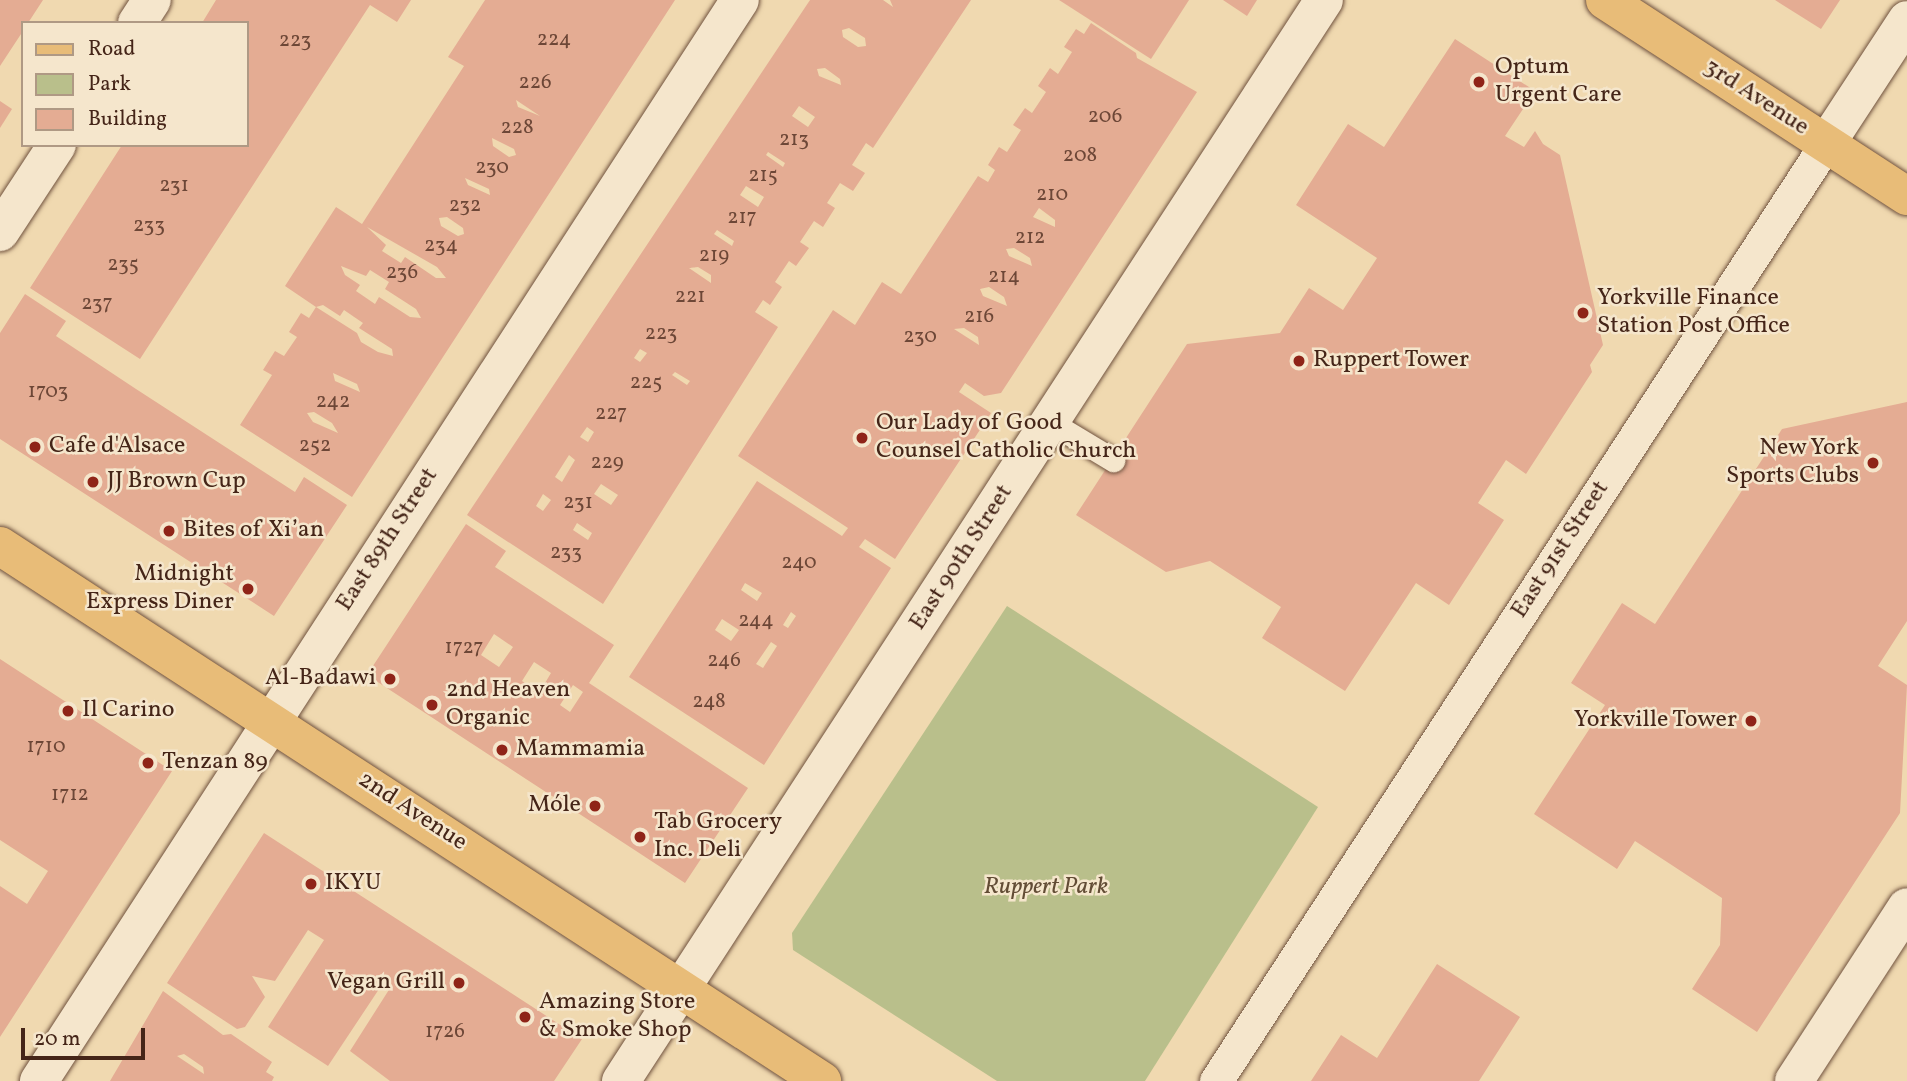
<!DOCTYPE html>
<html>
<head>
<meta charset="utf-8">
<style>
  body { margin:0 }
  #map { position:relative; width:1907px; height:1081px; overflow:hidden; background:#f0d9b0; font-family:Vollkorn,serif }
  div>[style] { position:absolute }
  .green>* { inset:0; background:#b9bf8b }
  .building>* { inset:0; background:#e4ac93 }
  .roads { filter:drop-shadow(0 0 2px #70523e) drop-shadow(0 0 2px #70523e) }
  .service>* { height:23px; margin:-11.5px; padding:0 11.5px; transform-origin:11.5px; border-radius:11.5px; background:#f5e6cc }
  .pedestrian>* { height:33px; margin:-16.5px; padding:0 16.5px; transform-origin:16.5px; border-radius:16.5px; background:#f5e6cc }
  .minor>* { height:38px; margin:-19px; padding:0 19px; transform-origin:19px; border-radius:19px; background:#f5e6cc }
  .primary>* { height:38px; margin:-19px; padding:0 19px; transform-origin:19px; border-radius:19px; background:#e8bc78 }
  .dots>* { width:19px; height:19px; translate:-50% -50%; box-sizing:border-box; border:4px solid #f5e6cc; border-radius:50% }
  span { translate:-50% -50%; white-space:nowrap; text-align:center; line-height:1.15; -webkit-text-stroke:5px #f5e6cc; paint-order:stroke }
  .number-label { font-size:21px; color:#6d4737 }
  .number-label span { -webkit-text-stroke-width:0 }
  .poi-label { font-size:24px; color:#452518 }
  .left { translate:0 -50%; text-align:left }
  .right { translate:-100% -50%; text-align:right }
  .street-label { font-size:24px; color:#452518 }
  .park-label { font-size:24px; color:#624c35; font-style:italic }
  .legend { position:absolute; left:21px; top:21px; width:228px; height:126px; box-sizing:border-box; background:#f5e6cc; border:2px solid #af9984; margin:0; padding:9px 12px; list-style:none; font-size:21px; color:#452518 }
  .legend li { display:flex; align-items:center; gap:14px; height:35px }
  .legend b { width:35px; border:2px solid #af9984 }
  .scale { position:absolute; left:21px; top:1028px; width:124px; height:32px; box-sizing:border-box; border:4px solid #452518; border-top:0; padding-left:9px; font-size:21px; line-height:24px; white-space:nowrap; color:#452518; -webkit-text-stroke:5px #f5e6cc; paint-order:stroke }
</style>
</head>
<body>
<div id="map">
  <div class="green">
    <div style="clip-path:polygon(1007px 606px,1318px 807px,1145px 1081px,997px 1081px,793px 950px,792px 933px)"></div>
  </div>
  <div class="building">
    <div style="clip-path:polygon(0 0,43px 0,28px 23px,23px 23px,23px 31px,0 66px)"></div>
    <div style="clip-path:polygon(216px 0,411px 0,397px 22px,370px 5px,140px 359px,30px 288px,122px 145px,247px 145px,247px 23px,202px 23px)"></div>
    <div style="clip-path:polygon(evenodd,485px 0,675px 0,352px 497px,240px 425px,272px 375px,263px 370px,275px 351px,284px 356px,297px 337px,289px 332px,301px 313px,309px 318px,316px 307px,357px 333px,361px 342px,378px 352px,393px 356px,392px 349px,359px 328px,363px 323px,344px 310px,340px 316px,323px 305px,316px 307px,285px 286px,336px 207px,362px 224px,464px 66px,448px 57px,485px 0,516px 100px,540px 116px,518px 107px,516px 100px,485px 0,492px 138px,514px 149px,516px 155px,509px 157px,493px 146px,492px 138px,485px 0,465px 178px,489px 189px,490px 195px,468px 185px,465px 178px,485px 0,447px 217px,463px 228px,464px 234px,458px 236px,441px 226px,439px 218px,447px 217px,485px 0,367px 227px,437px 267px,446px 278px,436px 278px,405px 257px,401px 263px,382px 251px,386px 245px,367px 227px,485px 0,341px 266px,366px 276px,370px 270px,389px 282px,385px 289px,416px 309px,421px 318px,410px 317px,379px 297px,375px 304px,356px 291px,360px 285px,345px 275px,341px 266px,485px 0,333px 373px,357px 384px,360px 392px,335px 381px,333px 373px,485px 0,314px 412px,332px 423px,338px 433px,313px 422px,307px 413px,314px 412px)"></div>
    <div style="clip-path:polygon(evenodd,810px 0,883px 0,893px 7px,890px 0,971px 0,873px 148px,866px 143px,852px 165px,865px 173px,853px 191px,840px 183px,827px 203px,835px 208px,823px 227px,814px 221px,800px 242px,809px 248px,796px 266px,789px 261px,775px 282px,782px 287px,770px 305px,763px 300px,755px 312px,778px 327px,603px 604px,467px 515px,810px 0,849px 28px,865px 38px,866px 46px,858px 47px,843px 37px,842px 30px,849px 28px,810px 0,825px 68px,840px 79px,841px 85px,819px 76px,817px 69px,825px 68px,810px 0,799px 106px,815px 117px,808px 127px,792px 116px,799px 106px,810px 0,768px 152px,785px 163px,783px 167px,766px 155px,768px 152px,810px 0,746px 186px,764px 197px,758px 207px,740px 195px,746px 186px,810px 0,717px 230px,734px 241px,732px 246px,714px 234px,717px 230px,810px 0,698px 267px,711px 275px,711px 283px,689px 268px,698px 267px,810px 0,640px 349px,647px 353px,640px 362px,634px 358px,640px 349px,810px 0,675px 372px,690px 381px,687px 385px,672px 375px,675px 372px,810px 0,587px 427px,594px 432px,588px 442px,580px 437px,587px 427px,810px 0,569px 455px,575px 460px,562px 482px,555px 477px,569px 455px,810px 0,601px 484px,618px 495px,611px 505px,594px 494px,601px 484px,810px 0,543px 494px,551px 500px,543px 511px,536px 506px,543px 494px,810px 0,577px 523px,592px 533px,588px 540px,573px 530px,577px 523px)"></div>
    <div style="clip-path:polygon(1059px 0,1189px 0,1151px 59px)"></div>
    <div style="clip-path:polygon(1223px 0,1257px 0,1247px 16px)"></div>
    <div style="clip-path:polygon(1775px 0,1840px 0,1821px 29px)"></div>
    <div style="clip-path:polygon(evenodd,1091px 23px,1136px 53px,1137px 58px,1197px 92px,1001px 393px,984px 396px,965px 383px,959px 392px,991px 413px,895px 559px,865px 539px,859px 547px,891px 568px,764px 765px,629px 677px,757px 481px,842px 536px,848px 528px,738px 456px,833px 310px,855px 325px,882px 282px,901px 294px,978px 176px,988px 182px,995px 170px,988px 165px,999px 147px,1007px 152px,1021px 130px,1013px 125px,1025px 108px,1032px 113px,1046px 92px,1038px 86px,1050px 68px,1058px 74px,1072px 52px,1064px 47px,1076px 29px,1084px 34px,1091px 23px,1039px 208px,1055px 220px,1055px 227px,1033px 217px,1039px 208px,1091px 23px,1014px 248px,1030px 258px,1032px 266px,1009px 256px,1006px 249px,1014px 248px,1091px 23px,989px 287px,1004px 297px,1007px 306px,983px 296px,980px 289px,989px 287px,1091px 23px,964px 328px,978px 337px,979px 345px,954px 329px,964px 328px,1091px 23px,745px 583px,762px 593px,757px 601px,741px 590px,745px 583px,1091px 23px,791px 612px,796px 616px,788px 628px,783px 625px,791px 612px,1091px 23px,722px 619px,739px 630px,731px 641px,715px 630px,722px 619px,1091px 23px,771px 642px,777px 646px,763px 668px,756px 664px,771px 642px)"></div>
    <div style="clip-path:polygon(1455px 39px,1535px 91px,1505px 136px,1524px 147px,1535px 131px,1543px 144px,1560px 155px,1603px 345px,1590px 365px,1592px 372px,1526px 474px,1506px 460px,1478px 503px,1504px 520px,1449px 605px,1416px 583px,1345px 691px,1262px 638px,1281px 607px,1210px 561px,1166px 572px,1076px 515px,1187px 344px,1280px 333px,1309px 288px,1343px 310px,1377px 258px,1296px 205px,1348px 124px,1384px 147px)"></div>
    <div style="clip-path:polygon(0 101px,12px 109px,0 128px)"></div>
    <div style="clip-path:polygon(25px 294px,66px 321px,56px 336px,136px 389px,295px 492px,304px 477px,347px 505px,274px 616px,0 439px,0 333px)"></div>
    <div style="clip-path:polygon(1907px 402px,1907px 621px,1878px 666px,1907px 685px,1900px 813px,1757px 1032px,1692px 989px,1720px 945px,1722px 898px,1635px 841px,1617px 869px,1534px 814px,1605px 705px,1571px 683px,1622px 603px,1655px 624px,1782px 429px)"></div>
    <div style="clip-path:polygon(evenodd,466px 524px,506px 551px,495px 567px,614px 645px,589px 683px,748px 788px,685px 883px,367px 675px,466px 524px,494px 634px,513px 647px,499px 667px,481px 655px,494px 634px,466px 524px,534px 662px,551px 673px,539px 693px,522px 681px,534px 662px,466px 524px,573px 685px,583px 692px,570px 712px,560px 705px,573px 685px)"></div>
    <div style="clip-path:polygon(0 659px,172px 771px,0 1037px,0 886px,27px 904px,48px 871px,0 840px)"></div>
    <div style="clip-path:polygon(264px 833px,582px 1039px,554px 1081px,390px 1081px,350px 1051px,392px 985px,385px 980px,328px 1066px,268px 1027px,324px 940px,308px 930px,275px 981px,252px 976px,265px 997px,245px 1027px,237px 1029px,167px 983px)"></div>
    <div style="clip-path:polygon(1437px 964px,1520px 1017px,1479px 1081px,1311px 1081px,1341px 1035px,1377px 1058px)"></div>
    <div style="clip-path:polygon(evenodd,163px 991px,223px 1035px,231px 1034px,272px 1062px,266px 1072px,274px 1077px,272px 1081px,110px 1081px,163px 991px,184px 1054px,203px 1067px,204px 1074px,177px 1056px,184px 1054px)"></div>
  </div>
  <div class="roads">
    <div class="service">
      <div style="left:1050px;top:422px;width:74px;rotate:31.1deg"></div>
    </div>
    <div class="pedestrian">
      <div style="left:1216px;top:1081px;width:1118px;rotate:-56.94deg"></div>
    </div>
    <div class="minor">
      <div style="left:137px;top:23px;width:27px;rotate:-57deg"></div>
      <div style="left:1826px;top:144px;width:148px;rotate:-56.8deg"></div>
      <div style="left:0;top:232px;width:104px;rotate:-56.8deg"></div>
      <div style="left:39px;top:1081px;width:1288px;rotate:-57.04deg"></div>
      <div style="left:621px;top:1081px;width:1289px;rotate:-56.96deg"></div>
      <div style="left:1794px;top:1081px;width:207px;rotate:-57deg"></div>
    </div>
    <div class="primary">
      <div style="left:1605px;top:0;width:360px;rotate:33deg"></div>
      <div style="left:0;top:546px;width:981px;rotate:33.06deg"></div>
    </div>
  </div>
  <div class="dots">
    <div style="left:1479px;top:82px;background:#8f2418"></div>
    <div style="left:1583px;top:313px;background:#8f2418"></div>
    <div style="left:1299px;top:361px;background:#8f2418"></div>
    <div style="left:862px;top:438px;background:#8f2418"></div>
    <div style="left:35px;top:447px;background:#8f2418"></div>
    <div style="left:1873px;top:463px;background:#8f2418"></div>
    <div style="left:93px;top:482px;background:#8f2418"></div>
    <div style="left:169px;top:531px;background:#8f2418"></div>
    <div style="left:248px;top:589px;background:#8f2418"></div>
    <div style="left:390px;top:679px;background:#8f2418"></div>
    <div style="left:432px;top:705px;background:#8f2418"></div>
    <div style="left:68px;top:711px;background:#8f2418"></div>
    <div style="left:1751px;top:721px;background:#8f2418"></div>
    <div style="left:502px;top:750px;background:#8f2418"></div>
    <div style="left:148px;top:763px;background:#8f2418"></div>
    <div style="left:595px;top:806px;background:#8f2418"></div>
    <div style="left:640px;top:837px;background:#8f2418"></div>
    <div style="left:311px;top:884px;background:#8f2418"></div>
    <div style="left:459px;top:983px;background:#8f2418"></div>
    <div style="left:525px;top:1017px;background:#8f2418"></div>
  </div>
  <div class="number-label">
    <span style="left:554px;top:40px">224</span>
    <span style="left:295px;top:41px">223</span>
    <span style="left:535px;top:83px">226</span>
    <span style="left:1105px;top:117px">206</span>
    <span style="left:517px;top:128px">228</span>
    <span style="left:794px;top:140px">213</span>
    <span style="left:1080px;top:156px">208</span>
    <span style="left:492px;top:168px">230</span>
    <span style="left:763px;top:176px">215</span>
    <span style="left:174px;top:186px">231</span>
    <span style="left:1052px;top:195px">210</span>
    <span style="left:465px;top:206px">232</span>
    <span style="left:742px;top:218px">217</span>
    <span style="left:149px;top:226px">233</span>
    <span style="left:1030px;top:238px">212</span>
    <span style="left:441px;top:246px">234</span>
    <span style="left:714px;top:256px">219</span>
    <span style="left:123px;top:265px">235</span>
    <span style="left:402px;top:273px">236</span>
    <span style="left:1004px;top:277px">214</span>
    <span style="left:690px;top:297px">221</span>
    <span style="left:97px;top:304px">237</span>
    <span style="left:979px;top:317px">216</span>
    <span style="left:661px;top:334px">223</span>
    <span style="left:920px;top:337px">230</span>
    <span style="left:646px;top:383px">225</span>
    <span style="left:48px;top:392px">1703</span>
    <span style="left:333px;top:402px">242</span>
    <span style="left:611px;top:414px">227</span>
    <span style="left:315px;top:446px">252</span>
    <span style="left:607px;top:463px">229</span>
    <span style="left:578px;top:503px">231</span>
    <span style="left:566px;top:553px">233</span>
    <span style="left:799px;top:563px">240</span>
    <span style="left:756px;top:621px">244</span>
    <span style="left:464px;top:648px">1727</span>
    <span style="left:724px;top:661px">246</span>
    <span style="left:709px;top:702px">248</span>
    <span style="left:46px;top:747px">1710</span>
    <span style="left:70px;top:795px">1712</span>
    <span style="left:445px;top:1032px">1726</span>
  </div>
  <div class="poi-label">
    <span class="left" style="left:1495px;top:82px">Optum<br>Urgent Care</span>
    <span class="left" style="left:1597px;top:313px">Yorkville Finance<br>Station Post Office</span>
    <span class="left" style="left:1313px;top:361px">Ruppert Tower</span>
    <span class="left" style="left:876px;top:438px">Our Lady of Good<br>Counsel Catholic Church</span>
    <span class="left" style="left:49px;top:447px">Cafe d'Alsace</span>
    <span class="right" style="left:1859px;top:463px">New York<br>Sports Clubs</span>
    <span class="left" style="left:107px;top:482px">JJ Brown Cup</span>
    <span class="left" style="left:183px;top:531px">Bites of Xi’an</span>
    <span class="right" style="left:234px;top:589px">Midnight<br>Express Diner</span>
    <span class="right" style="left:376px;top:679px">Al-Badawi</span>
    <span class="left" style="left:446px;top:705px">2nd Heaven<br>Organic</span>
    <span class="left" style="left:82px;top:711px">Il Carino</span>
    <span class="right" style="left:1737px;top:721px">Yorkville Tower</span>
    <span class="left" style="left:516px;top:750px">Mammamia</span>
    <span class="left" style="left:162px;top:763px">Tenzan 89</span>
    <span class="right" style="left:581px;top:806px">Móle</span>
    <span class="left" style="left:654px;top:837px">Tab Grocery<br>Inc. Deli</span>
    <span class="left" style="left:325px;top:884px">IKYU</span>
    <span class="right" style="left:445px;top:983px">Vegan Grill</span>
    <span class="left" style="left:539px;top:1017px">Amazing Store<br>&amp; Smoke Shop</span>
  </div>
  <div class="street-label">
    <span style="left:1756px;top:98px;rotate:33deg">3rd Avenue</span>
    <span style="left:388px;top:540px;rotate:-57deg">East 89th Street</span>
    <span style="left:1561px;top:550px;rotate:-57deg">East 91st Street</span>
    <span style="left:962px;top:558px;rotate:-57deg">East 90th Street</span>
    <span style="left:412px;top:812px;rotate:33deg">2nd Avenue</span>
  </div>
  <div class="park-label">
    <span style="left:1046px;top:888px">Ruppert Park</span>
  </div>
  <ul class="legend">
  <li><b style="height:9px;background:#e8bc78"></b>Road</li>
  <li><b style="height:19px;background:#b9bf8b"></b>Park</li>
  <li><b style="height:19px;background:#e4ac93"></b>Building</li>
  </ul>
  <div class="scale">20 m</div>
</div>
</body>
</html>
